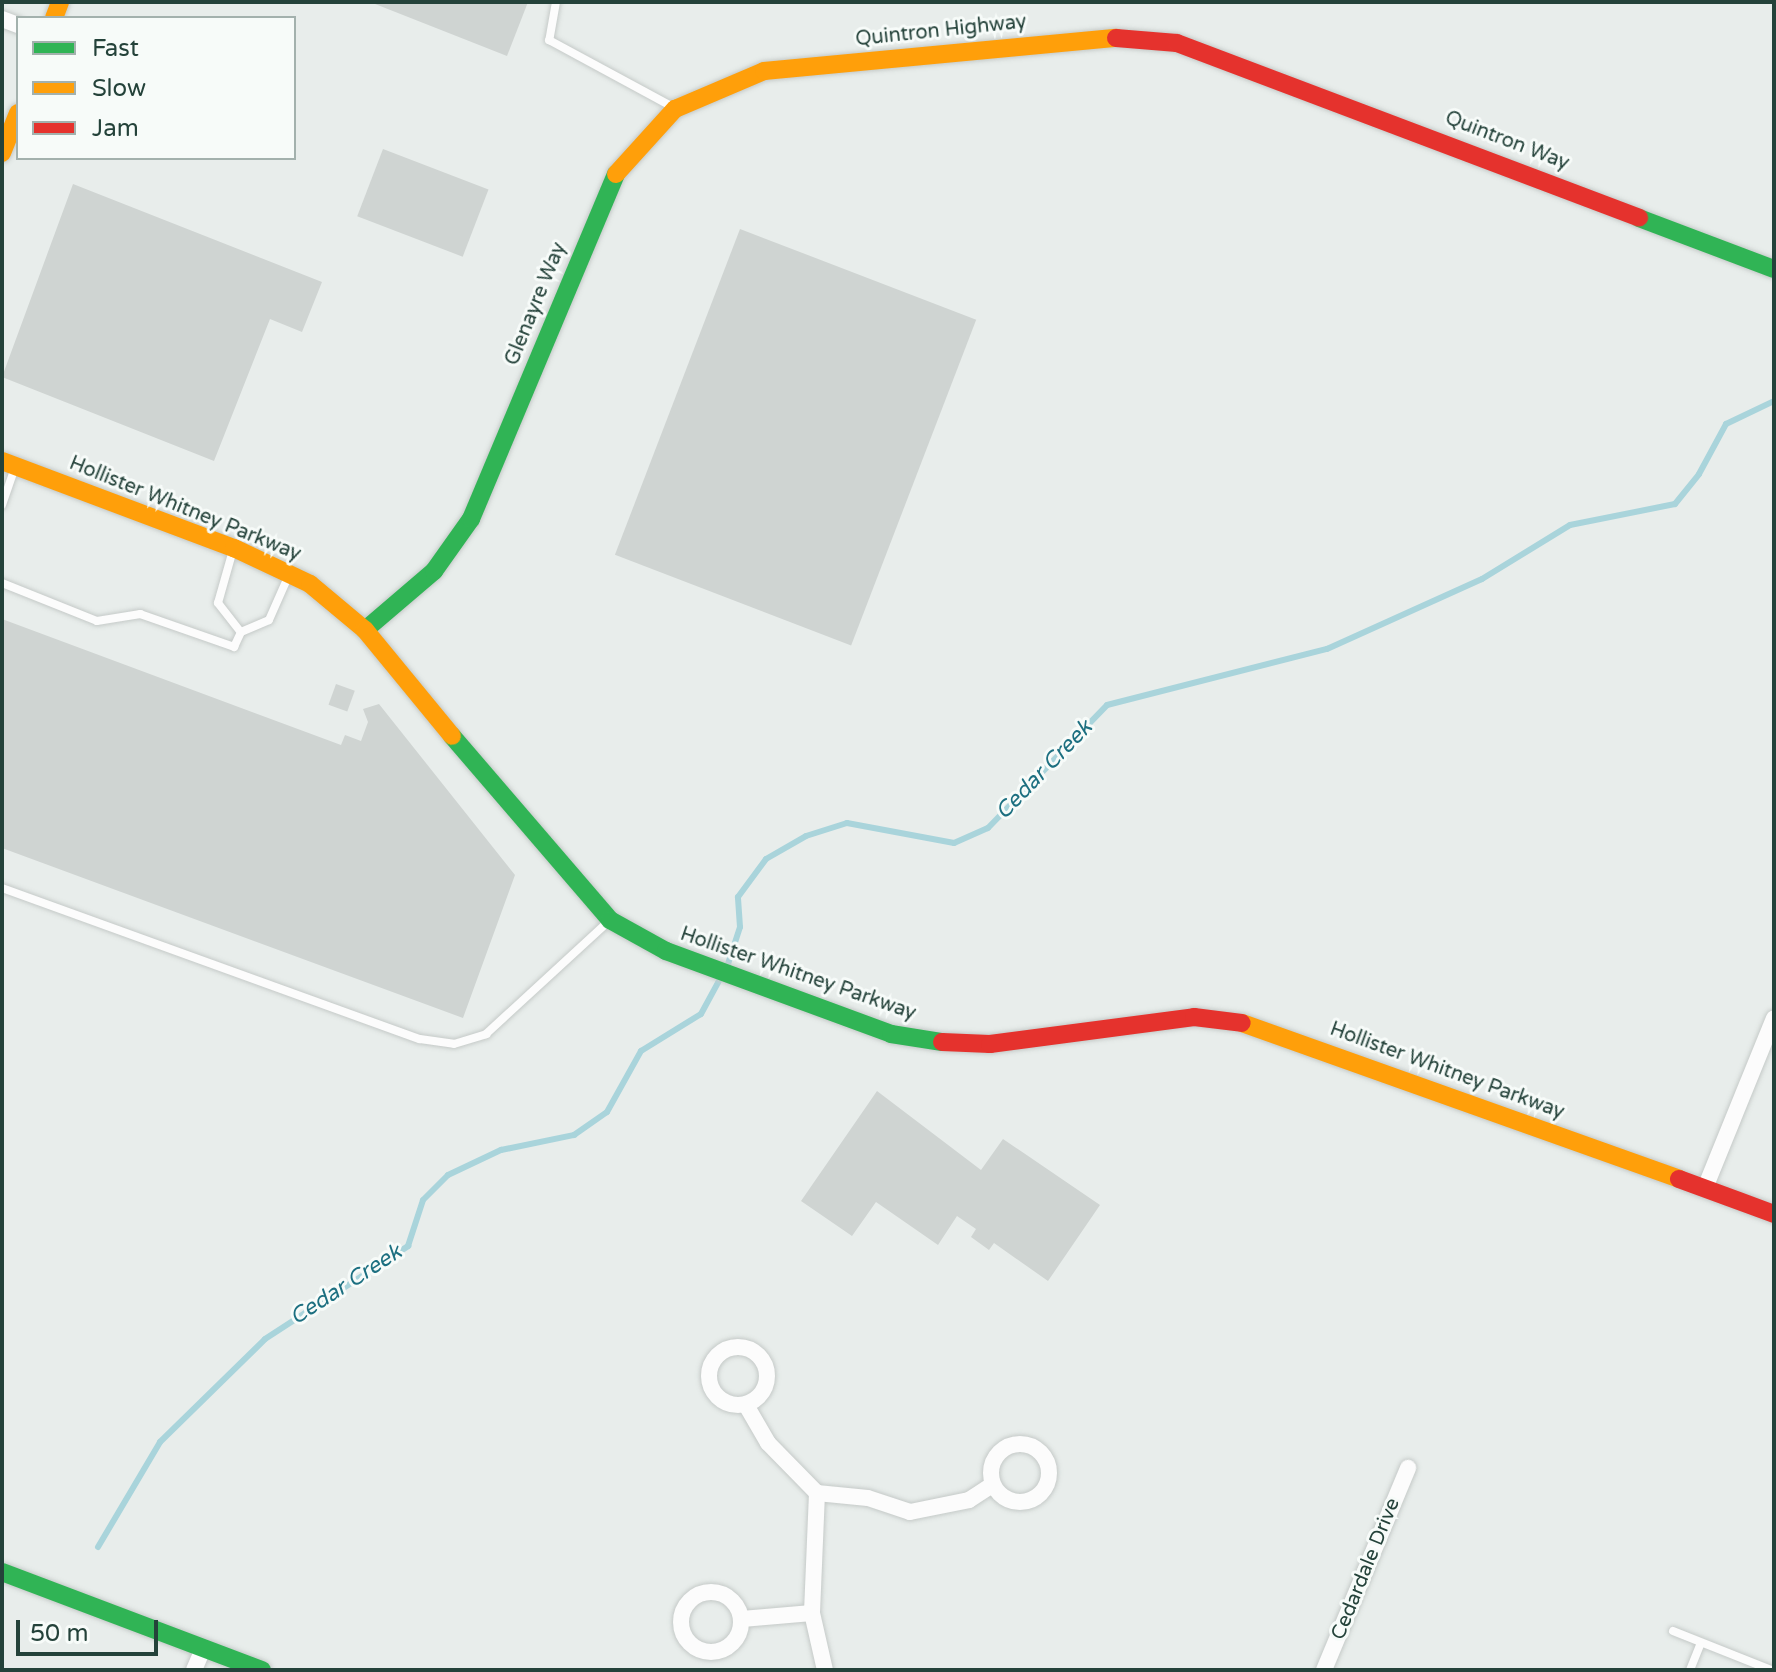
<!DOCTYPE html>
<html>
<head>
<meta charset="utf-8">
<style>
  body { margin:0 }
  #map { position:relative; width:1776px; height:1672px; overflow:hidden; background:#e8edeb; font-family:"Varela Round",sans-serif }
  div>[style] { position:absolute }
  .stream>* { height:6px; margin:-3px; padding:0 3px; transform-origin:3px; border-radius:3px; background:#a9d4db }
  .building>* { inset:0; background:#cfd4d2; transform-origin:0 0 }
  .roads { filter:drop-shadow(0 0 2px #c5cac8) drop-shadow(0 0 2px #c5cac8) }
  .lane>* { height:8px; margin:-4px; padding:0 4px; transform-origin:4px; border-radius:4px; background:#fcfcfc }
  .street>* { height:16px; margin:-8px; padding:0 8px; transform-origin:8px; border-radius:8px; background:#fcfcfc }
  .street>.ring { margin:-8px; padding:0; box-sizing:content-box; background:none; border:16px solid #fcfcfc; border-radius:50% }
  .fast>* { height:18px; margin:-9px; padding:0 9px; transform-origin:9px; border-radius:9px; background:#30b455 }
  .slow>* { height:18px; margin:-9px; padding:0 9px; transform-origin:9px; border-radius:9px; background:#ff9f0a }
  .jam>* { height:18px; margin:-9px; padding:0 9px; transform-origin:9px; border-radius:9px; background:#e5322d }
  span { translate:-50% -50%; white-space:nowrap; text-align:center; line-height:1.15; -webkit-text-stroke:6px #f7fbf9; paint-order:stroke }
  .street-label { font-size:20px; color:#24423a }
  .water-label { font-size:22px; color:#1c6f80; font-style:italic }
  .frame { position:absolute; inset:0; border:4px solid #24423a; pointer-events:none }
  .legend { position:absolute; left:16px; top:16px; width:280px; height:144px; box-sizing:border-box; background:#f7fbf9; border:2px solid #a3b1ad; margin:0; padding:10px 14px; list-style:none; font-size:24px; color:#24423a }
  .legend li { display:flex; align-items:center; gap:16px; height:40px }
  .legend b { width:40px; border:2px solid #a3b1ad }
  .scale { position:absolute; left:16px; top:1620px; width:142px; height:36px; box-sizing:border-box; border:4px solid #24423a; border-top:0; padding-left:10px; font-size:24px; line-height:28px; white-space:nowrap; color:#24423a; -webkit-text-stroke:6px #f7fbf9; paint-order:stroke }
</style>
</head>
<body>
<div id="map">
  <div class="stream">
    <div style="left:727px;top:967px;width:42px;rotate:-72deg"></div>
    <div style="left:740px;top:927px;width:30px;rotate:-94deg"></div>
    <div style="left:738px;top:897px;width:47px;rotate:-53.6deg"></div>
    <div style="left:766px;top:859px;width:46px;rotate:-29.9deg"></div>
    <div style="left:806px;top:836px;width:43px;rotate:-17.6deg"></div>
    <div style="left:847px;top:823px;width:109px;rotate:10.6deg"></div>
    <div style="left:954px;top:843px;width:37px;rotate:-24deg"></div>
    <div style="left:988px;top:828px;width:171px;rotate:-45.9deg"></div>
    <div style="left:1107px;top:705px;width:227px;rotate:-14.3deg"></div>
    <div style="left:1327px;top:649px;width:170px;rotate:-24.3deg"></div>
    <div style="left:1482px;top:579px;width:103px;rotate:-31.5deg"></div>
    <div style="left:1570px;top:525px;width:107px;rotate:-11.3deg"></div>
    <div style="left:1675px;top:504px;width:38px;rotate:-51deg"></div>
    <div style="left:1699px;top:474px;width:57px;rotate:-61.6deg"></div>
    <div style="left:1726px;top:424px;width:53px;rotate:-25.6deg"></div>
    <div style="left:98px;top:1547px;width:122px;rotate:-59.4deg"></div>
    <div style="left:160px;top:1442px;width:147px;rotate:-44.4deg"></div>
    <div style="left:265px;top:1339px;width:171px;rotate:-33deg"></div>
    <div style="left:408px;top:1246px;width:48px;rotate:-71.9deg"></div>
    <div style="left:423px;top:1200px;width:35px;rotate:-45deg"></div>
    <div style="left:448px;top:1175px;width:59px;rotate:-25.3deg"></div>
    <div style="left:501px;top:1150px;width:75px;rotate:-11.6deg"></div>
    <div style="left:574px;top:1135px;width:40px;rotate:-34.9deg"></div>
    <div style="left:607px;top:1112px;width:70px;rotate:-60.9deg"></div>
    <div style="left:641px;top:1051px;width:70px;rotate:-31.7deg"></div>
    <div style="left:701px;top:1014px;width:42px;rotate:-61.6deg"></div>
  </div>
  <div class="building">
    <div style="clip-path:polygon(370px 2px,528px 2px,507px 56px)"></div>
    <div style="left:383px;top:149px;width:113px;height:72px;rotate:21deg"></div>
    <div style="clip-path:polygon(73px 184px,322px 282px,302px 332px,270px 319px,214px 461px,2px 377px)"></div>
    <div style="left:740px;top:229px;width:253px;height:349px;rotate:21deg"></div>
    <div style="clip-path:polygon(2px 619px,341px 745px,345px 735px,361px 741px,368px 722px,363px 709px,379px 704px,515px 875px,463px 1018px,2px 848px)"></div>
    <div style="left:336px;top:684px;width:20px;height:22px;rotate:20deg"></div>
    <div style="clip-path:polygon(877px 1091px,981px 1170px,1003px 1139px,1100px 1205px,1048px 1281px,994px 1243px,989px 1250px,971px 1237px,976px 1229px,957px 1216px,938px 1245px,876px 1202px,852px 1236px,801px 1201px)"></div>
  </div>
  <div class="roads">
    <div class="lane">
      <div style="left:556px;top:2px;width:39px;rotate:100deg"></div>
      <div style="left:549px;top:40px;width:139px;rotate:28.4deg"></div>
      <div style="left:2px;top:505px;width:36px;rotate:-71deg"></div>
      <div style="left:233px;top:550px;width:55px;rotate:105.8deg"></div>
      <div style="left:218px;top:603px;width:37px;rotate:52deg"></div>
      <div style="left:2px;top:583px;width:102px;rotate:21.8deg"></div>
      <div style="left:97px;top:621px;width:44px;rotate:-9.2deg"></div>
      <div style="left:140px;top:614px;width:100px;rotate:19.3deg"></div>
      <div style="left:234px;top:647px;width:17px;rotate:-65deg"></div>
      <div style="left:241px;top:632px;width:30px;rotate:-23deg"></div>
      <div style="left:269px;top:620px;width:47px;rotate:-66.2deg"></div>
      <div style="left:2px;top:888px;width:444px;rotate:19.9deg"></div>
      <div style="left:420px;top:1039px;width:34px;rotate:8deg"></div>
      <div style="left:454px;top:1044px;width:34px;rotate:-17deg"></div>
      <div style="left:486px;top:1034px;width:167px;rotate:-42.6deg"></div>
      <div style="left:1673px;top:1631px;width:105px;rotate:21.7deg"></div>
      <div style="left:1690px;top:1670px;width:29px;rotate:-68deg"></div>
    </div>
    <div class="street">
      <div style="left:2px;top:19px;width:17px;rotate:21deg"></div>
      <div style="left:1705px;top:1188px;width:183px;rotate:-67.9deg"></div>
      <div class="ring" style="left:709px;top:1347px;width:42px;height:42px"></div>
      <div style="left:746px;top:1405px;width:44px;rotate:59.9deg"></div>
      <div style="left:768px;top:1443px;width:70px;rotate:45.6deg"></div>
      <div class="ring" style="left:991px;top:1444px;width:42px;height:42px"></div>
      <div style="left:817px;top:1493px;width:51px;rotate:5.6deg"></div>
      <div style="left:868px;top:1498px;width:44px;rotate:18.4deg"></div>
      <div style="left:910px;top:1512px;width:60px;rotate:-11.5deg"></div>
      <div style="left:969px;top:1500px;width:27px;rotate:-33deg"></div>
      <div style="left:817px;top:1493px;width:120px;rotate:92.4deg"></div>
      <div style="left:812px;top:1613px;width:58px;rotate:77.2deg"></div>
      <div class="ring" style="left:681px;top:1592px;width:44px;height:44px"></div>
      <div style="left:742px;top:1619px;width:70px;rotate:-4.9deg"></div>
      <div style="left:194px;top:1670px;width:23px;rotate:-67deg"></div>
      <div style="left:1324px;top:1670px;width:219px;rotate:-67.4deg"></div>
    </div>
    <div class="fast">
      <div style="left:1639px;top:218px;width:144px;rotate:20.7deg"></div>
      <div style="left:365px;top:630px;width:91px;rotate:-40.5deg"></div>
      <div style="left:434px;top:571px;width:64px;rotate:-54.6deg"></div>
      <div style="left:471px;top:519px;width:374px;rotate:-67.2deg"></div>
      <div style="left:452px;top:736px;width:243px;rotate:49.3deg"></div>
      <div style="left:610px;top:920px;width:64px;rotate:29deg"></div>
      <div style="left:666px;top:951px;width:240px;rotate:20.2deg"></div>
      <div style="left:891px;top:1034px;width:52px;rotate:8.9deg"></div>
      <div style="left:2px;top:1572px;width:278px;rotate:20.7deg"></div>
    </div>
    <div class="slow">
      <div style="left:54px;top:18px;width:17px;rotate:-69deg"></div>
      <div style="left:2px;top:153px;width:43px;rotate:-68.2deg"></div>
      <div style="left:616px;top:174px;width:88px;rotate:-47.8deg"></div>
      <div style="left:675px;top:109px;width:97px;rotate:-23.1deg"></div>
      <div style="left:764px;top:71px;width:354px;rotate:-5.4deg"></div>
      <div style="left:2px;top:461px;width:248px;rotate:20.6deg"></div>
      <div style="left:234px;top:548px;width:84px;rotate:25.3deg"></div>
      <div style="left:310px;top:584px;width:72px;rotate:39.9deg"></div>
      <div style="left:365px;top:630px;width:137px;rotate:50.6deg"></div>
      <div style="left:1242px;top:1023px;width:464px;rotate:19.6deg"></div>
    </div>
    <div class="jam">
      <div style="left:1116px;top:38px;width:61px;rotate:4.7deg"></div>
      <div style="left:1177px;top:43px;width:494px;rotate:20.7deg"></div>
      <div style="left:942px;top:1042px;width:48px;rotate:2.4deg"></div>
      <div style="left:990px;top:1044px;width:206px;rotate:-7.5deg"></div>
      <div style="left:1194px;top:1017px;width:48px;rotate:7.1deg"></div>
      <div style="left:1679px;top:1179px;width:101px;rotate:20.2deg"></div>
    </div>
  </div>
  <div class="street-label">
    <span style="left:941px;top:31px;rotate:-6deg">Quintron Highway</span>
    <span style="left:1507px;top:141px;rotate:21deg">Quintron Way</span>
    <span style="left:536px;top:304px;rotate:-68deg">Glenayre Way</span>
    <span style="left:185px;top:509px;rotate:22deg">Hollister Whitney Parkway</span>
    <span style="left:798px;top:974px;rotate:19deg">Hollister Whitney Parkway</span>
    <span style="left:1447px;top:1071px;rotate:20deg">Hollister Whitney Parkway</span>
    <span style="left:1366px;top:1569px;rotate:-68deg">Cedardale Drive</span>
  </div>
  <div class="water-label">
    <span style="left:1044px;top:770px;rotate:-46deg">Cedar Creek</span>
    <span style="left:346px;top:1285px;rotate:-33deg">Cedar Creek</span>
  </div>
  <div class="frame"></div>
  <ul class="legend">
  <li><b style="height:10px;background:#30b455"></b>Fast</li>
  <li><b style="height:10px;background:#ff9f0a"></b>Slow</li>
  <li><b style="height:10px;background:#e5322d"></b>Jam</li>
  </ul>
  <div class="scale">50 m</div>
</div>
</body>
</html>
